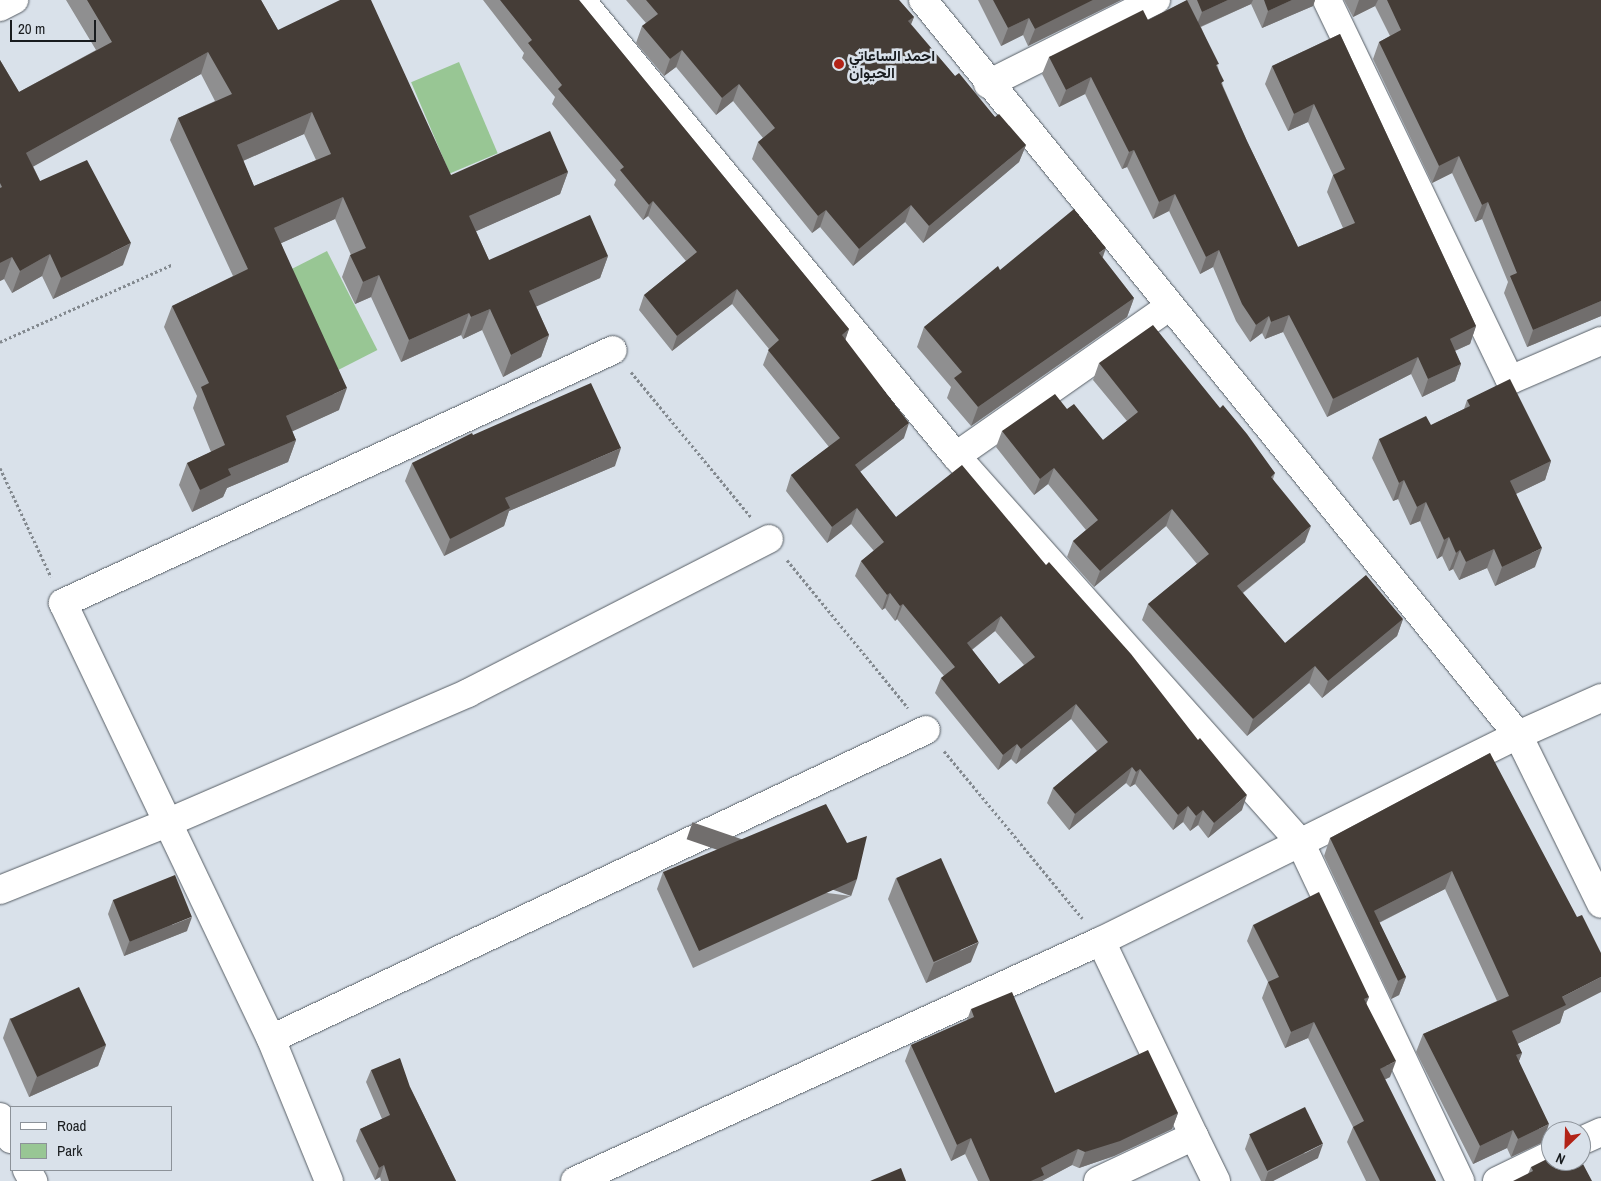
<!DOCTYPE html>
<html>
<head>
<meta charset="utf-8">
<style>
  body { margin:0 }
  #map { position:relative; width:1601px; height:1181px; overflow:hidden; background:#d9e1ea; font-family:"Archivo Narrow",Vazirmatn,sans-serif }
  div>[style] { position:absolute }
  .green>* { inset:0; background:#98c694; transform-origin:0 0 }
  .path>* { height:3px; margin-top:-1.5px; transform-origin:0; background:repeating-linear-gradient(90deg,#83898f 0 2.5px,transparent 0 5px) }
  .roads { filter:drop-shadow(0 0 1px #575e65) drop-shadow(0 0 1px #575e65) }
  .minor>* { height:28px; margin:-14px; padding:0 14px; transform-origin:14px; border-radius:14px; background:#fff }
  .tertiary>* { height:28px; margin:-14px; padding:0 14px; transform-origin:14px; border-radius:14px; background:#fff }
  .wall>* { inset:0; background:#8f8f90 }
  .shaded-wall>* { inset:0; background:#716e6d; transform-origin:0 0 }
  .building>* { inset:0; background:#453d37; transform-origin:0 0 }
  .dots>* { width:14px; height:14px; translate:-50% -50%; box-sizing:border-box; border:2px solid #d9e1ea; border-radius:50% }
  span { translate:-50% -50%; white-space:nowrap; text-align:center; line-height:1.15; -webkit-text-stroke:5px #d9e1ea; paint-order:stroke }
  .poi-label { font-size:15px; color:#191c1f; font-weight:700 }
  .left { translate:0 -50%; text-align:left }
  .legend { position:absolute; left:10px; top:1106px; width:162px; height:65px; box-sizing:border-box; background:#d9e1ea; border:1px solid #8c9299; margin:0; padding:6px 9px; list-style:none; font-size:15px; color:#191c1f }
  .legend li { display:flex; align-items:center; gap:10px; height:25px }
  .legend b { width:25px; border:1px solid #8c9299 }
  .north { position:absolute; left:1541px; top:1121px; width:50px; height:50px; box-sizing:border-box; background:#d9e1ea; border:1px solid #8c9299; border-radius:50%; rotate:204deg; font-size:14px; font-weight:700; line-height:20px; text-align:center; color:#191c1f }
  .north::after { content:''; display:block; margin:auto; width:18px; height:22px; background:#b22317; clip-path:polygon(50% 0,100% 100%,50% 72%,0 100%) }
  .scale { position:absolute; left:10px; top:20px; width:86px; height:22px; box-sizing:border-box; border:2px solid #191c1f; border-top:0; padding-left:6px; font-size:15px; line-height:18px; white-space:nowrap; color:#191c1f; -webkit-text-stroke:4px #d9e1ea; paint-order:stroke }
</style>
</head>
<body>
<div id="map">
  <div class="green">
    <div style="left:459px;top:62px;width:99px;height:52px;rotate:67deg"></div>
    <div style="left:327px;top:251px;width:111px;height:44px;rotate:63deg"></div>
  </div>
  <div class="path">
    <div style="left:0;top:342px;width:188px;rotate:-24.2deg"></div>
    <div style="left:631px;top:372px;width:188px;rotate:50.4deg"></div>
    <div style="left:0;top:468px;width:120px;rotate:64.9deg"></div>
    <div style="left:787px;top:560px;width:191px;rotate:50.7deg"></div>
    <div style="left:944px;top:751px;width:217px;rotate:50.4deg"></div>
  </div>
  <div class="roads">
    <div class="minor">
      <div style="left:581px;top:0;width:590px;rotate:50.57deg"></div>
      <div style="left:956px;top:456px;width:517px;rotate:48.29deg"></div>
      <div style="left:1300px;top:842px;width:375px;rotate:64.7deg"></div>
      <div style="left:1327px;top:0;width:422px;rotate:64.3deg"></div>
      <div style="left:1510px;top:380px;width:99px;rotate:-23.2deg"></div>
      <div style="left:0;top:7px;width:16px;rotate:-27deg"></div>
      <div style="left:988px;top:84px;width:188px;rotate:-26.6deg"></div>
      <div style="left:956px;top:456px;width:260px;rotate:-35deg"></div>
      <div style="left:0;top:890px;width:182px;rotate:-21.9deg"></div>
      <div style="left:169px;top:822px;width:326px;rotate:-23.3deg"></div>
      <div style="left:468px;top:693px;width:338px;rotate:-27.1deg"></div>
      <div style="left:1101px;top:941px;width:216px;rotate:64.5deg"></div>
      <div style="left:271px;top:1039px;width:724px;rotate:-25.26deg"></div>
      <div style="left:0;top:1117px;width:25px;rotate:63deg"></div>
      <div style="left:1581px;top:1141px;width:22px;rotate:-24deg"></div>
      <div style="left:27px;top:1170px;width:13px;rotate:61deg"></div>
      <div style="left:329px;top:1181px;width:153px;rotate:-112.2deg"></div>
      <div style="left:271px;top:1039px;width:483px;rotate:-115.5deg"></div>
      <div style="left:63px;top:603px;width:605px;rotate:-24.7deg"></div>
      <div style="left:575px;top:1181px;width:578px;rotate:-24.53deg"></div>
      <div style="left:1101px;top:941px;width:465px;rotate:-26.3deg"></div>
      <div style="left:1518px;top:735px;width:91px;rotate:-24deg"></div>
      <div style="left:1098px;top:1181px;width:106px;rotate:-25.1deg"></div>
      <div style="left:1194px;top:1136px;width:50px;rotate:63.9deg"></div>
      <div style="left:1497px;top:1181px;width:60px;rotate:-25.7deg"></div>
    </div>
    <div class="tertiary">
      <div style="left:923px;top:0;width:946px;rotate:51.01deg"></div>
      <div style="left:1518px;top:735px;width:188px;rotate:63.8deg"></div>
    </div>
  </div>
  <div class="wall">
    <div style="clip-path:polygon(evenodd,66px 0,261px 0,278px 30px,451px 175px,568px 172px,560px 194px,476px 231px,489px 260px,608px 256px,600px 278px,536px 306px,549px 335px,541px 357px,503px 377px,482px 330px,463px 339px,461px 335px,401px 362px,371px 297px,355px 304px,342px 277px,350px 255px,351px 255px,335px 219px,281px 243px,339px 410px,292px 431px,296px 440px,288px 462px,227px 488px,223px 497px,192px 512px,179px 485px,187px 463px,211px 452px,193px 408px,197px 396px,164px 327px,172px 306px,233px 276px,170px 140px,178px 118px,215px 101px,201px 74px,33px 166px,40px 181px,123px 265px,53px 299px,42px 276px,12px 293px,4px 279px,0 281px,0 60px,19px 92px,96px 50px,66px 0,304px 134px,316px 160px,254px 186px,243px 161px,304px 134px)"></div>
    <div style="clip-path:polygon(evenodd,483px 0,579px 0,849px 329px,845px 339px,904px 438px,860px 472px,896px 517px,1242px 810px,1208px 838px,1198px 825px,1190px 831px,1183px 822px,1173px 830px,1135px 784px,1130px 787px,1126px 783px,1069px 830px,1047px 803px,1053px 788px,1097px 751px,1071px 719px,1016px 764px,1011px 759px,998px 770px,935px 693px,941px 678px,944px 676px,897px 619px,895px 621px,885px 608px,882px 610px,855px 576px,861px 561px,874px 551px,851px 524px,827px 543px,786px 491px,791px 475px,829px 447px,763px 365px,769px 349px,732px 304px,672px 351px,639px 310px,644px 295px,686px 261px,648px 216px,643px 220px,614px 185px,616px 180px,552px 104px,555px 97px,522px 58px,524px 53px,483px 0,995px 631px,1024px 665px,999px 684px,972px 650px,995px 631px)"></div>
    <div style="clip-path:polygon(626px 0,899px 0,914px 17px,911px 24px,955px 76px,995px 117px,1026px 145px,1019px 162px,923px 243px,905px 222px,853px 266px,820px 227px,812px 233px,752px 159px,758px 142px,763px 138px,733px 101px,716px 115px,676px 67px,664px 76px,636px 43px,642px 26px,646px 23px)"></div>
    <div style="clip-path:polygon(978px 0,1121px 0,1028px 46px,1023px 35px,1001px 46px)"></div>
    <div style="clip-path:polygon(1187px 0,1315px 0,1313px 6px,1262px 28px,1251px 4px,1201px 27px,1218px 67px,1223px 86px,1247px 141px,1298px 247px,1343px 228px,1327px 192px,1333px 175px,1308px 122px,1288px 131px,1265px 84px,1272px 66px,1340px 34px,1476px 326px,1470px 344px,1455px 351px,1461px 364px,1455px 381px,1422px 397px,1411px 374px,1327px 417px,1283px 332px,1265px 339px,1262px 333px,1250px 342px,1236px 321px,1213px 267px,1200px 274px,1169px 211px,1153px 219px,1127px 167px,1122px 169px,1085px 94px,1059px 107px,1042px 74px,1049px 57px,1148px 20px)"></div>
    <div style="clip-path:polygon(1344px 0,1601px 0,1601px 316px,1527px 347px,1504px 293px,1508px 282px,1482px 219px,1475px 222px,1452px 173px,1432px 183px,1373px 59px,1379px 42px,1390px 36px,1375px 6px,1353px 17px)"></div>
    <div style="clip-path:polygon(1103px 258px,1134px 298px,1127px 317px,971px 426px,947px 398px,951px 387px,917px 347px,924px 327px,1000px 270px)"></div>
    <div style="clip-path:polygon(1099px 363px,1220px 408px,1275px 473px,1273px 479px,1305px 542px,1243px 593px,1285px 643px,1403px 619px,1397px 636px,1322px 698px,1309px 683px,1247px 736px,1142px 620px,1148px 604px,1197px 564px,1166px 526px,1094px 587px,1067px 557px,1073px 541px,1086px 530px,1048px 484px,1034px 495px,996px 447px,1002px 431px,1067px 409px,1103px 440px,1127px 421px,1093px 380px)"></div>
    <div style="clip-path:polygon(1467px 400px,1551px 461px,1545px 480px,1516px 494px,1535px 567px,1495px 586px,1487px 568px,1459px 580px,1453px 569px,1449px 571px,1442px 556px,1437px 559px,1420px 521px,1410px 525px,1398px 499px,1393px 501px,1372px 458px,1379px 439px,1431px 425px,1464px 409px)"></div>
    <div style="clip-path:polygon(473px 435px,615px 466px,509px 511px,504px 526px,444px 556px,405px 481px,412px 463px)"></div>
    <div style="clip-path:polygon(1490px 753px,1564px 1011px,1560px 1023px,1517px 1044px,1522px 1053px,1519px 1061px,1543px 1142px,1511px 1157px,1507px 1148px,1473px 1164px,1416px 1052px,1423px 1034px,1497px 1001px,1445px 889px,1379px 923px,1406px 977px,1399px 995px,1391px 999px,1324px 856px,1330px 838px)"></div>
    <div style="clip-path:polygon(663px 872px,851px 896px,693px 968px,657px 889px)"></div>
    <div style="clip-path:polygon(896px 878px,971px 962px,926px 983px,888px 899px)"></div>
    <div style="clip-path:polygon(113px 900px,187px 931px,124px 956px,108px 914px)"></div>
    <div style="clip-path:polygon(1253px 925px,1369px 997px,1366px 1003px,1390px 1077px,1385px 1079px,1436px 1181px,1366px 1181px,1347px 1142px,1353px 1127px,1308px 1038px,1285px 1048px,1262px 998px,1268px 982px,1247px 941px)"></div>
    <div style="clip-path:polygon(971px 1009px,1055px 1093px,1178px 1113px,1172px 1129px,1114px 1156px,1079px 1168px,1072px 1165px,1042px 1181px,978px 1181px,965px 1154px,951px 1161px,905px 1061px,911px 1045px,967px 1020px)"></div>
    <div style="clip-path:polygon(10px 1018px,106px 1045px,98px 1066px,29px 1097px,3px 1038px)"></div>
    <div style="clip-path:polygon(371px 1070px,410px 1087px,456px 1181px,381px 1181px,380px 1177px,375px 1180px,356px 1141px,360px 1129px,382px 1119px,366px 1082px)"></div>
    <div style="clip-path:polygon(1250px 1135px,1318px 1158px,1273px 1181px,1261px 1181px,1245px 1149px)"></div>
    <div style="clip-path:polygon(1531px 1167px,1574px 1169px,1528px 1174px)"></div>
  </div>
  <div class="shaded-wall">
    <div style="clip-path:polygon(1093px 0,1121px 0,1028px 46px,1035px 29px)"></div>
    <div style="clip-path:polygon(1228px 0,1253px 0,1251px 4px,1195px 29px,1202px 12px)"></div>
    <div style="clip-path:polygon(1292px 0,1315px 0,1313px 6px,1262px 28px,1268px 11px)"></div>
    <div style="clip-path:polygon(1359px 0,1378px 0,1375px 6px,1353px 17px)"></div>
    <div style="clip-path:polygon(914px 17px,907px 34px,908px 21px)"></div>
    <div style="clip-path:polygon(1029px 18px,1023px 35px,1001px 46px,1008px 28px)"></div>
    <div style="clip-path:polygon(682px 50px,676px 67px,664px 76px,670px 59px)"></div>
    <div style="clip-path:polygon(208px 52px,201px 74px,18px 175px,26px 153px)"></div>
    <div style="clip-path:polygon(1091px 77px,1085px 94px,1059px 107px,1066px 90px)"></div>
    <div style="clip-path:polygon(739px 84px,733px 101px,716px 115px,722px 98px)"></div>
    <div style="clip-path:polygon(1314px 104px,1308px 122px,1288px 131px,1294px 114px)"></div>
    <div style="clip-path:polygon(312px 112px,304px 134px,229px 167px,237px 145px)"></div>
    <div style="clip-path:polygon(1026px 145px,1019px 162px,923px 243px,929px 226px)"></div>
    <div style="clip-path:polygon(1134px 150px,1127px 167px,1122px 169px,1129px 152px)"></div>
    <div style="clip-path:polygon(1459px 156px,1452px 173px,1432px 183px,1439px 166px)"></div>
    <div style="clip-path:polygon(568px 172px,560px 194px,461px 238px,469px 216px)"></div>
    <div style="clip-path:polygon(1175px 194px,1169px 211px,1153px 219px,1159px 202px)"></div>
    <div style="clip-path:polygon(343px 197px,335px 219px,266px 250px,274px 228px)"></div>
    <div style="clip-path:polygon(653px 201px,648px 216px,643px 220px,649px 205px)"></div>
    <div style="clip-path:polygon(1488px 202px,1482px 219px,1475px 222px,1482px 205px)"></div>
    <div style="clip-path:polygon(911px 205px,905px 222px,853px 266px,859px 249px)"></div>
    <div style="clip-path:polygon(826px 210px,820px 227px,812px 233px,818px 216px)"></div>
    <div style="clip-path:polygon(131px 243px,123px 265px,53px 299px,61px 278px)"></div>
    <div style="clip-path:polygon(1106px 248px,1099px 268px,1099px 253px)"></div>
    <div style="clip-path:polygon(1219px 250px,1213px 267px,1200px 274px,1206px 257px)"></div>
    <div style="clip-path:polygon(50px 254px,42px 276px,12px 293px,20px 271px)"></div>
    <div style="clip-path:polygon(608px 256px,600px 278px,522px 313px,529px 291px)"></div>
    <div style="clip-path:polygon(12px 257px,4px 279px,0 281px,0 263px)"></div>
    <div style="clip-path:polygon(379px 275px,371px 297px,355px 304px,363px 282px)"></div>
    <div style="clip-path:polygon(737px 289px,732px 304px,672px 351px,677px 336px)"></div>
    <div style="clip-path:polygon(1134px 298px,1127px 317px,971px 426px,978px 407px)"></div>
    <div style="clip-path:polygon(1601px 301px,1601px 316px,1527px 347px,1533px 330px)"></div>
    <div style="clip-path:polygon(490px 309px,482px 330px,463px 339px,471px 317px)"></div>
    <div style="clip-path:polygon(469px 313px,461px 335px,401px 362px,409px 340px)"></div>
    <div style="clip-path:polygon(1289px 315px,1283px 332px,1265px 339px,1271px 322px)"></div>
    <div style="clip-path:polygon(1269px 316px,1262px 333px,1250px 342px,1256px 325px)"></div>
    <div style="clip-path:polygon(1476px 326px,1470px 344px,1443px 356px,1450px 339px)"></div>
    <div style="clip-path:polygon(849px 329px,844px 344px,842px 335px)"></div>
    <div style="clip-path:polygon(549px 335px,541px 357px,503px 377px,511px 355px)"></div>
    <div style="clip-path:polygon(1418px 357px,1411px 374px,1327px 417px,1333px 399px)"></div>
    <div style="clip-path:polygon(1461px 364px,1455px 381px,1422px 397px,1428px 379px)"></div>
    <div style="clip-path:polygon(347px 388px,339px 410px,278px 438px,286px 416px)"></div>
    <div style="clip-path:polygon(909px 423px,904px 438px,849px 480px,855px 465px)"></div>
    <div style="clip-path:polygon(296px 440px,288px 462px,227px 488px,223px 497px,192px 512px,200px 490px,228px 469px)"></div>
    <div style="clip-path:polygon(621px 448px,615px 466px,509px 511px,504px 526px,444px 556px,450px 539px,505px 498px)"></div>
    <div style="clip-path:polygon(1551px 461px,1545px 480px,1503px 500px,1510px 481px)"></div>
    <div style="clip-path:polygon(1054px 468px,1048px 484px,1034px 495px,1040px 479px)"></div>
    <div style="clip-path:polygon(1404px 480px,1398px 499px,1393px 501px,1399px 483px)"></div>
    <div style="clip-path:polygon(1426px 502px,1420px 521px,1410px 525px,1417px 507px)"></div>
    <div style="clip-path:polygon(857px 508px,851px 524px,827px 543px,832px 527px)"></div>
    <div style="clip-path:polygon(1172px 509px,1166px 526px,1094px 587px,1100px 571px)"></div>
    <div style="clip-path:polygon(1311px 526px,1305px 542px,1231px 602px,1237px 586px)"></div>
    <div style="clip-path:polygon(1449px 537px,1442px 556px,1437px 559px,1444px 540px)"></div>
    <div style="clip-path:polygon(1542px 548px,1535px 567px,1495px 586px,1502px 567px)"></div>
    <div style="clip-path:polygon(1494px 549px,1487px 568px,1459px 580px,1466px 562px)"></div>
    <div style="clip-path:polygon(1460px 550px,1453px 569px,1449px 571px,1456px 553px)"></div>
    <div style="clip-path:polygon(890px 593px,885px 608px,882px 610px,887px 595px)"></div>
    <div style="clip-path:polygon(903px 604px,897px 619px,895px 621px,900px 606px)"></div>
    <div style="clip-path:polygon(1001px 616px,995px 631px,961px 658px,967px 643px)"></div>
    <div style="clip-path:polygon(1403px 619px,1397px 636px,1322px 698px,1328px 681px)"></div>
    <div style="clip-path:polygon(1315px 666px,1309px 683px,1247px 736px,1253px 719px)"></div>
    <div style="clip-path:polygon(1076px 704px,1071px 719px,1016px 764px,1021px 749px)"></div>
    <div style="clip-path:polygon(1017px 744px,1011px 759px,998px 770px,1003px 755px)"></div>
    <div style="clip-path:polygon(1132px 767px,1126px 783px,1069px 830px,1075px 814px)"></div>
    <div style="clip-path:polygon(1140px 769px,1135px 784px,1130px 787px,1136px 772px)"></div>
    <div style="clip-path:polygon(1247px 795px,1242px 810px,1208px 838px,1214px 823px)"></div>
    <div style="clip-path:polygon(1188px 806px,1183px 822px,1173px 830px,1178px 815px)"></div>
    <div style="clip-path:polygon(1203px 810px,1198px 825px,1190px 831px,1196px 816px)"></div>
    <div style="clip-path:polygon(1452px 871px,1445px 889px,1372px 926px,1374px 911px)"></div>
    <div style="left:857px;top:879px;width:18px;height:174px;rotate:109deg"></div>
    <div style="clip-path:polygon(192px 917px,187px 931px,124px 956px,129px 942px)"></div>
    <div style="clip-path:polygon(979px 942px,971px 962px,926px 983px,934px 963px)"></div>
    <div style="clip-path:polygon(1406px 977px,1399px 995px,1391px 999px,1398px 981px)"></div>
    <div style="clip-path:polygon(1601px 977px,1601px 992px,1564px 1011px,1560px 1023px,1505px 1050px,1512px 1031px,1562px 997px)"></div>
    <div style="clip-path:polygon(1369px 997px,1363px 1012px,1364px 999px)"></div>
    <div style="clip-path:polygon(1314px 1022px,1308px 1038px,1285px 1048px,1291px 1032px)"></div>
    <div style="clip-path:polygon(106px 1045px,98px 1066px,29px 1097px,37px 1076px)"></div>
    <div style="clip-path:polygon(1522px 1053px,1515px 1071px,1516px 1055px)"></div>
    <div style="clip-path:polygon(1396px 1061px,1390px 1077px,1374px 1085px,1380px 1069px)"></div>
    <div style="clip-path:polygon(1178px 1113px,1172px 1129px,1114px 1156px,1079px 1168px,1085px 1152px)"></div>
    <div style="clip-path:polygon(1549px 1124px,1543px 1142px,1511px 1157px,1518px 1139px)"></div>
    <div style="clip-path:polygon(1513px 1130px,1507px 1148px,1473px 1164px,1480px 1146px)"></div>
    <div style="clip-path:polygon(971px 1138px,965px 1154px,951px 1161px,957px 1145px)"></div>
    <div style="clip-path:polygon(1323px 1144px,1318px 1158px,1273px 1181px,1265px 1181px,1268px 1172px)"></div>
    <div style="clip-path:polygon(1078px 1149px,1072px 1165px,1042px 1181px,1031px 1181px,1041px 1168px)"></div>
    <div style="clip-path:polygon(384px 1165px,380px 1177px,375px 1180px,379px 1168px)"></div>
  </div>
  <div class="building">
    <div style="clip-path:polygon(evenodd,87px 0,261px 0,278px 30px,340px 0,371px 0,451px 175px,550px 131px,568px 172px,469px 216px,489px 260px,590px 215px,608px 256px,529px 291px,549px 335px,511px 355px,490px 309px,471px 317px,469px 313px,409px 340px,379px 275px,363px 282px,350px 255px,366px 248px,343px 197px,274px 228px,347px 388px,286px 416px,296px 440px,228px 469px,231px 475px,200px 490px,187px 463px,225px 445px,201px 387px,209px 383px,172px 306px,248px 269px,178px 118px,232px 94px,208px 52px,26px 153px,40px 181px,87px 160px,131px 243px,61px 278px,50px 254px,20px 271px,12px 257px,0 263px,0 188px,2px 187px,0 183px,0 60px,19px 92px,112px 42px,87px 0,312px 112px,331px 154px,254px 186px,237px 145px,312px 112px)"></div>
    <div style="clip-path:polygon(evenodd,500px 0,579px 0,849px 329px,842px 335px,909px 423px,855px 465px,896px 517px,962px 465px,1046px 565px,1049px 562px,1131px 654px,1198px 740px,1200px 738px,1247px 795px,1214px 823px,1203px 810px,1196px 816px,1188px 806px,1178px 815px,1140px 769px,1136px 772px,1132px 767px,1075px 814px,1053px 788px,1108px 742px,1076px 704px,1021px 749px,1017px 744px,1003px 755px,941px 678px,955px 667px,903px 604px,900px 606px,890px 593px,887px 595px,861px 561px,884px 542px,857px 508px,832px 527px,791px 475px,840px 438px,768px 350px,779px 340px,737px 289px,677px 336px,644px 295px,697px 252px,653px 201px,649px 205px,620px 170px,624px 167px,558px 89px,562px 85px,528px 43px,532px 40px,500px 0,1001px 616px,1035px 657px,999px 684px,967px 643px,1001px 616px)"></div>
    <div style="clip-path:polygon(646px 0,899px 0,914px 17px,908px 21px,955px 76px,959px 73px,995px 117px,999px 114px,1026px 145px,929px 226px,911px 205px,859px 249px,826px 210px,818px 216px,758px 142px,775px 128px,739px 84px,722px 98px,682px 50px,670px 59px,642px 26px,658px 14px)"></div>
    <div style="clip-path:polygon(993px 0,1093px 0,1035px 29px,1029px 18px,1008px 28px)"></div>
    <div style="clip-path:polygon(1187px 0,1219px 64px,1216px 65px,1224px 81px,1221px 83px,1247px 141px,1298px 247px,1355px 223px,1333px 175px,1345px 169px,1314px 104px,1294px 114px,1272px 66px,1340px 34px,1476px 326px,1450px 339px,1461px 364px,1428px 379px,1418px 357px,1333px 399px,1289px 315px,1271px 322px,1269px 316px,1256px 325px,1242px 304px,1219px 250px,1206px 257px,1175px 194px,1159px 202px,1134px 150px,1129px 152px,1091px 77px,1066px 90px,1049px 57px,1143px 10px,1148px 20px)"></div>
    <div style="clip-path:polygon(1197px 0,1228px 0,1202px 12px)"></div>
    <div style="clip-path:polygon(1264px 0,1292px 0,1268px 11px)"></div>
    <div style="clip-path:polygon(1387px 0,1601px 0,1601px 301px,1533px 330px,1510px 276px,1517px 273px,1488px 202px,1482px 205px,1459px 156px,1439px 166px,1379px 42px,1401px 30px)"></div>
    <div style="clip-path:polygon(1074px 209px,1106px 248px,1099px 253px,1134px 298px,978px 407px,954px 378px,962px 372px,924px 327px,998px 266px,1000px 270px)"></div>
    <div style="clip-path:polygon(1153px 325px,1220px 408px,1223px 405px,1247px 434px,1275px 473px,1271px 477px,1311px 526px,1237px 586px,1285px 643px,1366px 575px,1403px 619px,1328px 681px,1315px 666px,1253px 719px,1148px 604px,1209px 554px,1172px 509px,1100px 571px,1073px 541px,1098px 520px,1054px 468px,1040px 479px,1002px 431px,1055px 394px,1067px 409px,1074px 404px,1103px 440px,1138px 412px,1099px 363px)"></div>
    <div style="clip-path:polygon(1510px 379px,1551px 461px,1510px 481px,1542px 548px,1502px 567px,1494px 549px,1466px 562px,1460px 550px,1456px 553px,1449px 537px,1444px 540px,1426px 502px,1417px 507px,1404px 480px,1399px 483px,1379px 439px,1426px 416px,1431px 425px,1470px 406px,1467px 400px)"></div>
    <div style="clip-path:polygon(591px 383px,621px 448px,505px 498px,510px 508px,450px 539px,412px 463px,472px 433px,473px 435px)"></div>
    <div style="clip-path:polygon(1490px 753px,1577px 917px,1582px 915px,1601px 953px,1601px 977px,1562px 997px,1566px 1005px,1512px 1031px,1522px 1053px,1516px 1055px,1549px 1124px,1518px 1139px,1513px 1130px,1480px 1146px,1423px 1034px,1509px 996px,1452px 871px,1374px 911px,1406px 977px,1398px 981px,1330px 838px)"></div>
    <div style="clip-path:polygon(826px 804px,847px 843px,867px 836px,857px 879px,699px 951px,663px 872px)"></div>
    <div style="left:941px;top:858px;width:92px;height:49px;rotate:66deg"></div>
    <div style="left:175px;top:875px;width:45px;height:67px;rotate:68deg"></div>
    <div style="clip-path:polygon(1319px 892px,1369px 997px,1364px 999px,1396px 1061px,1380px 1069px,1436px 1181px,1380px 1181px,1353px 1127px,1364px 1121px,1314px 1022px,1291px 1032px,1268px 982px,1279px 977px,1253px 925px)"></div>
    <div style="left:79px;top:987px;width:64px;height:76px;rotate:65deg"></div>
    <div style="clip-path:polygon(1012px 992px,1055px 1093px,1148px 1050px,1178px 1113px,1120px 1141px,1085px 1152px,1078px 1149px,1041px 1168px,1044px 1175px,1031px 1181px,990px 1181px,971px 1138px,957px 1145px,911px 1045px,974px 1017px,971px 1009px)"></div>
    <div style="clip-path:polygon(400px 1058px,410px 1087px,456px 1181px,389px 1181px,384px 1165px,379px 1168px,360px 1129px,390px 1115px,371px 1070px)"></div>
    <div style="left:1305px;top:1107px;width:41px;height:62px;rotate:64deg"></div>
    <div style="clip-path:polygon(1551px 1157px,1551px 1161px,1570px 1161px,1574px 1169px,1583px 1164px,1592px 1181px,1513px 1181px,1533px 1171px,1531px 1167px)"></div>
    <div style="clip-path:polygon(901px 1168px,906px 1181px,870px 1181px)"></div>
  </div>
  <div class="dots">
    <div style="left:839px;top:64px;background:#b22317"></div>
  </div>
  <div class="poi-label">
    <span class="left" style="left:849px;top:64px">احمد الساعاتي<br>الحيوان</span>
  </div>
  <ul class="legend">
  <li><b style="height:6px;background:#fff"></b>Road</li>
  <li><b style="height:14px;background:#98c694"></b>Park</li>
  </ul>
  <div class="north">N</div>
  <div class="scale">20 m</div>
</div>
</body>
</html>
